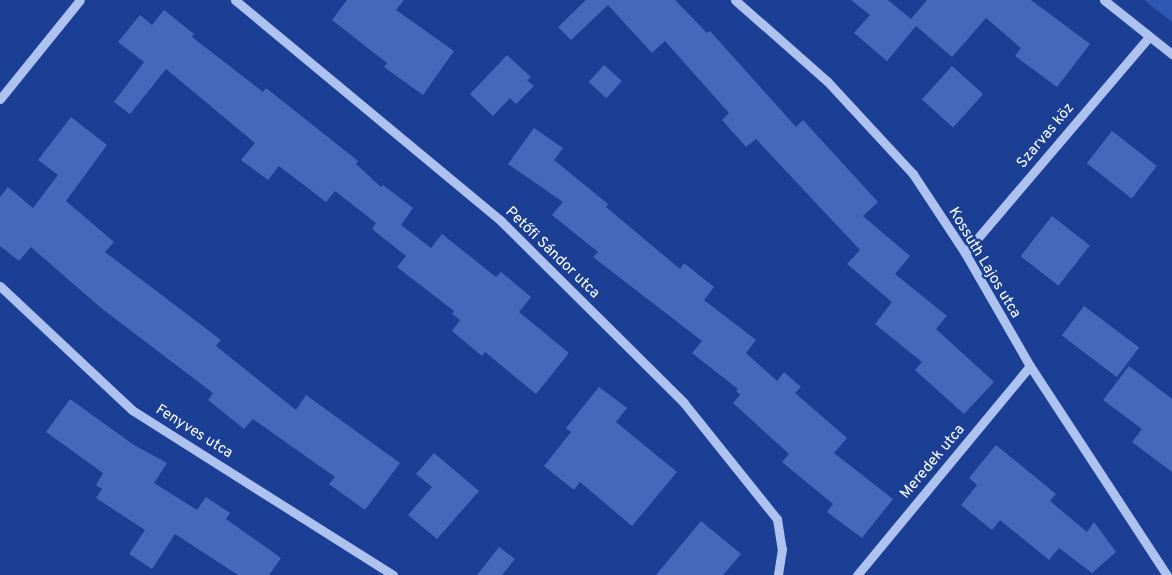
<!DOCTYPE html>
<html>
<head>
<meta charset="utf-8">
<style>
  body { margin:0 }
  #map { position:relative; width:1172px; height:575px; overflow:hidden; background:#1b3f94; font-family:Overpass,sans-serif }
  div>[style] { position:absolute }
  .green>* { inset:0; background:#2f58b2 }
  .building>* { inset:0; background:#4469bb; transform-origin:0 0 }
  .minor>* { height:9px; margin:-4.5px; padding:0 4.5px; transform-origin:4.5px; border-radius:4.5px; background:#adc2ef }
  span { translate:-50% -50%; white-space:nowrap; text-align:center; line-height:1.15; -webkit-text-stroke:4.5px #1b3f94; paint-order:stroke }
  .street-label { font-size:15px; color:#fff }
</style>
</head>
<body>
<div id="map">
  <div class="green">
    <div style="clip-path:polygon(1144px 0,1172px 0,1172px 22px)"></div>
  </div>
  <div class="building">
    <div style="clip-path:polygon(347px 0,404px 0,396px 10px,454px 51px,423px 95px,384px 67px,387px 63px,332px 20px)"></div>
    <div style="clip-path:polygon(586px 0,675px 0,707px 33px,710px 31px,796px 127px,803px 120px,878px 202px,863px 216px,910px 256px,895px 274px,947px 316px,936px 329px,994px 382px,964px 414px,915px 370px,922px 362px,875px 324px,892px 302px,847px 264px,860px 250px,756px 139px,746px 147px,722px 120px,729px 113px,665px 41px,652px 53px,608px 5px,571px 40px,558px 27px)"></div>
    <div style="clip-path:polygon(851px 0,888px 0,911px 19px,927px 0,1031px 0,1090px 44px,1057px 87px,1015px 56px,1021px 48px,986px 18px,952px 57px,916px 26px,887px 61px,854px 33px,870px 15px)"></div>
    <div style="clip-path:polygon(164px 10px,194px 34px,192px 37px,263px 92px,266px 88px,358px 161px,356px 164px,381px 187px,383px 185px,413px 208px,401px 225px,431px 248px,442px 234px,496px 277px,501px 272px,531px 297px,519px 312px,569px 353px,536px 394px,485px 352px,482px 356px,452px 331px,460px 320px,452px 314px,454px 311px,397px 267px,406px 256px,372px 229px,376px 223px,335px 191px,326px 202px,279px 166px,268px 180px,241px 160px,255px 143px,166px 69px,130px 114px,114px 102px,144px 62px,118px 42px,140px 15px,152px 25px)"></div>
    <div style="clip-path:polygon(507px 55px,531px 77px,527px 80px,534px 86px,516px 104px,510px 98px,493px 116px,470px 94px)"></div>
    <div style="left:604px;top:65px;width:24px;height:23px;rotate:42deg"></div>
    <div style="left:952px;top:66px;width:42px;height:45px;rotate:42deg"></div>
    <div style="clip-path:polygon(71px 117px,107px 145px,66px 201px,114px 242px,105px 252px,221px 340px,216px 346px,296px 410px,306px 395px,400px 463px,365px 510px,329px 484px,335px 477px,253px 419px,244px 429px,208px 400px,213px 393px,101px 308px,31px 247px,19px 261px,0 246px,0 197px,8px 187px,33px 208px,58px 175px,38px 160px)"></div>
    <div style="clip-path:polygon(534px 128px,563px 148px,554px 160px,608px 204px,606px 207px,680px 269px,684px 263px,714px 287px,704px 300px,756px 340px,746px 353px,777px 381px,784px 372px,801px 387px,795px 393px,847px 438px,834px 453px,893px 499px,862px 538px,827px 512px,833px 504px,782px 462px,789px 454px,733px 403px,740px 395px,736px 391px,738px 389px,692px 353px,702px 341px,593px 257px,598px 252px,552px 215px,563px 202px,508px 164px)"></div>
    <div style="left:1112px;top:131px;width:57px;height:41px;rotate:38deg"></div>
    <div style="left:1052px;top:216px;width:48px;height:51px;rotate:38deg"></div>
    <div style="left:1084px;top:306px;width:69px;height:37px;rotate:37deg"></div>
    <div style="clip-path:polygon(1129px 366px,1172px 399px,1172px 472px,1132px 442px,1142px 429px,1103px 400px)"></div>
    <div style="clip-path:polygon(599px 387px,627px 408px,616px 422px,677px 472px,632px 526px,580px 482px,574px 490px,544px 466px,571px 432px,566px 428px)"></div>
    <div style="clip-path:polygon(70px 399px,134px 445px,167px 463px,154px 483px,197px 510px,206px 497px,230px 513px,226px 519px,281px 558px,269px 575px,238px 575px,175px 534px,152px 569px,129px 554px,145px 530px,96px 498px,102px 489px,96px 485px,103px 473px,46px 432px)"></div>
    <div style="clip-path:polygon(996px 445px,1056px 494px,1050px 501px,1087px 532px,1094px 522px,1116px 552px,1092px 573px,1059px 548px,1049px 560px,1000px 520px,992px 530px,961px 505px,977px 485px,969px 478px)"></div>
    <div style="clip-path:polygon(434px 453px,479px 491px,437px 539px,408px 515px,432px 487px,416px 474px)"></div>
    <div style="clip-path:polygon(701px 521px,741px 554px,723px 575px,656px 575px)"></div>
    <div style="clip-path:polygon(499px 547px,515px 559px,502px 575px,477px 575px)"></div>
  </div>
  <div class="minor">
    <div style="left:235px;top:0;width:346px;rotate:39.7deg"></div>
    <div style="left:501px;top:221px;width:258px;rotate:44.8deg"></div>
    <div style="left:684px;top:403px;width:149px;rotate:51.3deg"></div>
    <div style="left:777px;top:519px;width:30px;rotate:81deg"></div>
    <div style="left:782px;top:549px;width:26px;rotate:99deg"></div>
    <div style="left:735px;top:0;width:123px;rotate:41.4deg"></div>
    <div style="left:827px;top:81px;width:127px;rotate:47.2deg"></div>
    <div style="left:913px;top:174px;width:95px;rotate:56.6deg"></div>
    <div style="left:965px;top:253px;width:130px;rotate:60.1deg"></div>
    <div style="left:1030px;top:366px;width:250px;rotate:56.8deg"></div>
    <div style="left:1104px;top:0;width:87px;rotate:38.5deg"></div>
    <div style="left:0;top:99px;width:127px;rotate:-51.1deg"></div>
    <div style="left:965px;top:253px;width:284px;rotate:-49.6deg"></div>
    <div style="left:0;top:286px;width:181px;rotate:43.2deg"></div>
    <div style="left:132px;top:410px;width:309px;rotate:32.3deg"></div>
    <div style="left:857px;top:575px;width:271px;rotate:-50.4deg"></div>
  </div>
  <div class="street-label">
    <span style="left:1046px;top:136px;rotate:-50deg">Szarvas köz</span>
    <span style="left:552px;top:253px;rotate:44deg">Petőfi Sándor utca</span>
    <span style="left:984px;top:263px;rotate:59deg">Kossuth Lajos utca</span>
    <span style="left:194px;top:432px;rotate:32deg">Fenyves utca</span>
    <span style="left:933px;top:462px;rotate:-50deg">Meredek utca</span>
  </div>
</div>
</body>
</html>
